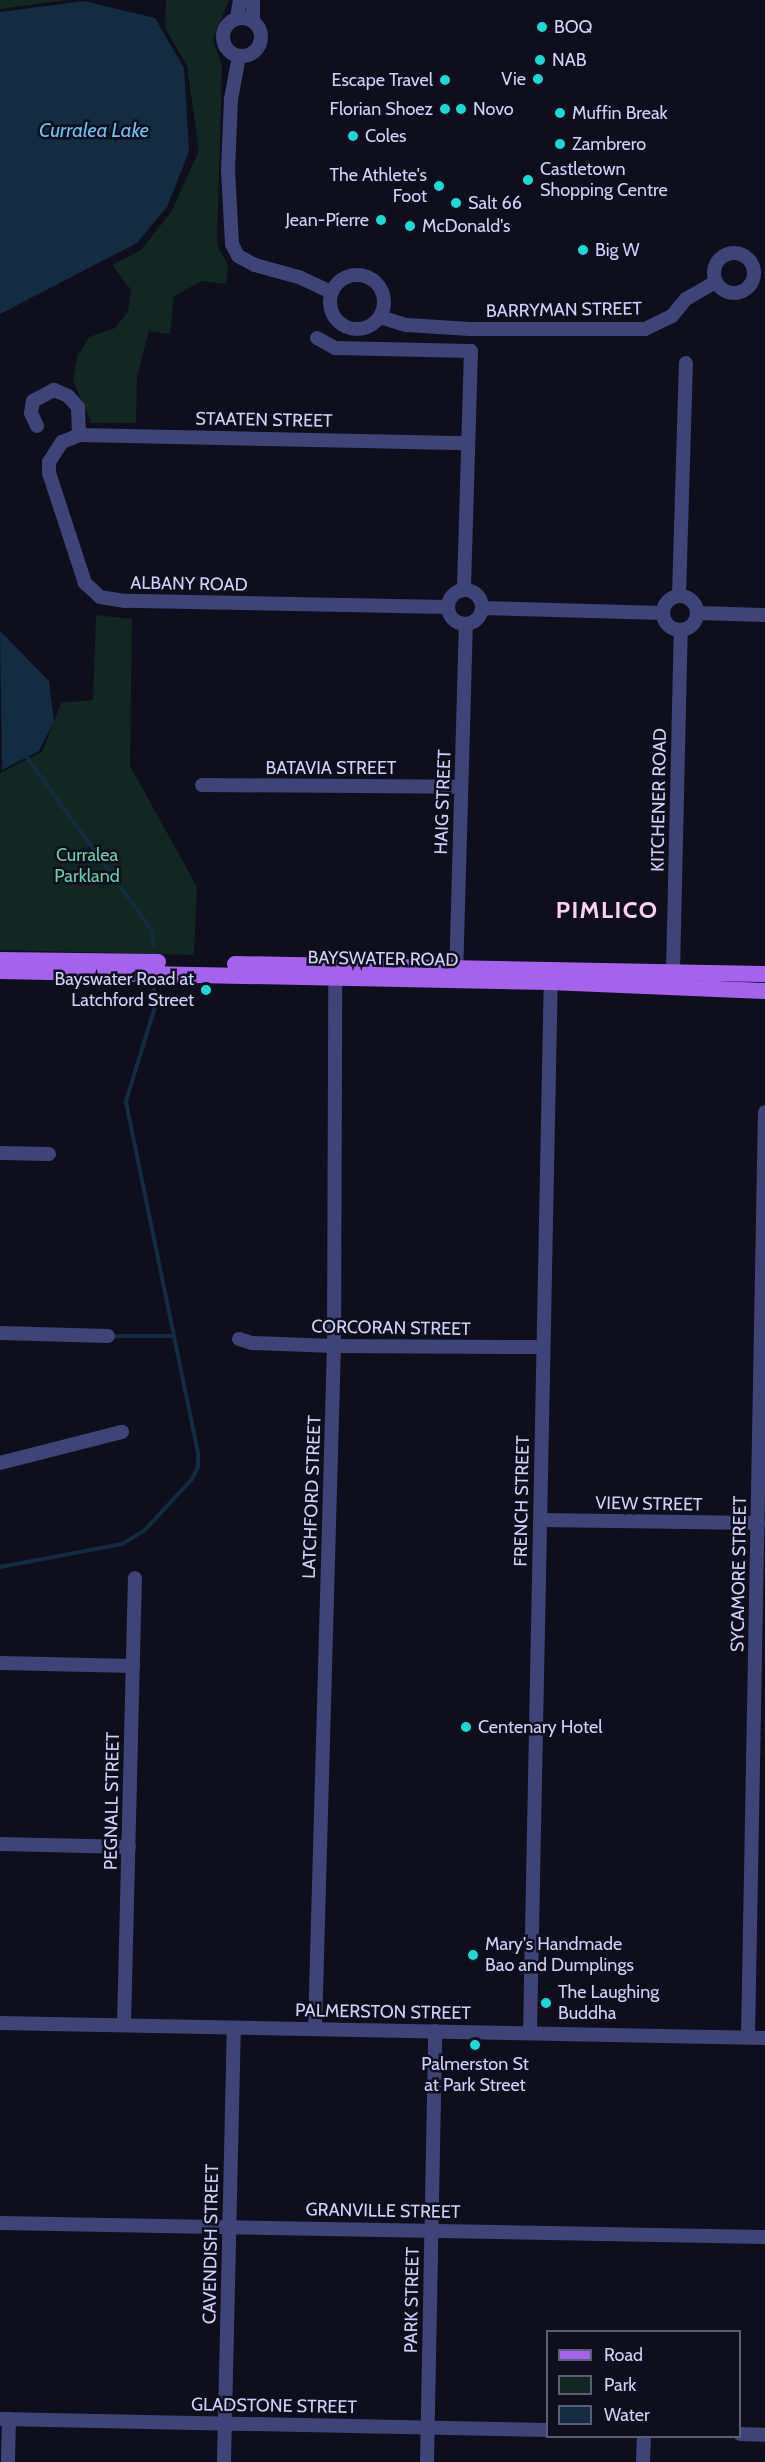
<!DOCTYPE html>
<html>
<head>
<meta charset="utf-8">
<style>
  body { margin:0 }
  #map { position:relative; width:765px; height:2462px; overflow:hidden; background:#0e0e1d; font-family:Cabin,sans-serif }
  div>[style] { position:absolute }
  .green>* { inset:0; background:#122622 }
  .water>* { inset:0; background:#132c41 }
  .stream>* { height:4px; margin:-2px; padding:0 2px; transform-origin:2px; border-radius:2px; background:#132c41 }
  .minor>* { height:14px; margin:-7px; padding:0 7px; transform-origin:7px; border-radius:7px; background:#3e4477 }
  .minor>.ring { margin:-7px; padding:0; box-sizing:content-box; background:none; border:14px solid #3e4477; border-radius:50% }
  .major>* { height:16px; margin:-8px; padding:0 8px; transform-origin:8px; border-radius:8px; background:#a563ed }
  .dots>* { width:16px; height:16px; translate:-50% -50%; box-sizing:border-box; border:3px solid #0e0e1d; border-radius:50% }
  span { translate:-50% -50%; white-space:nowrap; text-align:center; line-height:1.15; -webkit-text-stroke:5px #0e0e1d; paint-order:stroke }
  .poi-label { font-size:18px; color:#cfd1f9 }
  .left { translate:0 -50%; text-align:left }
  .right { translate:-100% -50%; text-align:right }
  .street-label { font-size:18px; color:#cfd1f9 }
  .park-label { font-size:18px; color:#65d0a6 }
  .water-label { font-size:20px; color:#69c3ee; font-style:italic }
  .district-label { font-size:24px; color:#fad1f1; font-weight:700; letter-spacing:1.5px }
  .legend { position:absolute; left:546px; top:2330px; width:195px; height:108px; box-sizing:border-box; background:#0e0e1d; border:2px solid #5b5c75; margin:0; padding:8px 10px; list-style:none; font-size:18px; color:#cfd1f9 }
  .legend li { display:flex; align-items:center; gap:12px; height:30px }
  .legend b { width:30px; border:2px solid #5b5c75 }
</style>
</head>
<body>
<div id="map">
  <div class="green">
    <div style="clip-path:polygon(0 0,66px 0,0 9px)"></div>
    <div style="clip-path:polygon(166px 0,229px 0,213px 39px,222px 66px,217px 245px,228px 265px,226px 284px,202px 281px,174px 296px,170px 334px,149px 331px,137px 377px,136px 423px,91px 423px,73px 380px,77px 357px,89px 337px,115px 328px,128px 312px,131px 290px,112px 265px,141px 250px,171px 212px,199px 151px,187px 66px,165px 28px)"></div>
    <div style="clip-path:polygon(96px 615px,132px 619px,130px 766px,197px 887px,194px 955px,0 950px,0 773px,42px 752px,61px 703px,93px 700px)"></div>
  </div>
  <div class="water">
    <div style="clip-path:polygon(84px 1px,155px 18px,184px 68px,189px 151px,167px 207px,137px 243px,0 314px,0 12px)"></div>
    <div style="clip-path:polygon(0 631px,49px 681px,54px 721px,39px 751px,2px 770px)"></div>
  </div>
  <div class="stream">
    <div style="left:26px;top:756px;width:216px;rotate:54.2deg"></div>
    <div style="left:152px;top:931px;width:15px;rotate:86deg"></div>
    <div style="left:112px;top:1336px;width:62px"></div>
    <div style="left:0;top:1567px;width:124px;rotate:-10.7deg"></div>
    <div style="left:122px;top:1544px;width:26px;rotate:-31deg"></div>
    <div style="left:144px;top:1531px;width:71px;rotate:-47.3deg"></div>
    <div style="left:192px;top:1479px;width:13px;rotate:-63deg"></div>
    <div style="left:198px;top:1467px;width:14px;rotate:-90deg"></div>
    <div style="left:198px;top:1453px;width:359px;rotate:-101.6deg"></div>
    <div style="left:126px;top:1101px;width:98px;rotate:-72.9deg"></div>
    <div style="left:155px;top:1007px;width:17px;rotate:-93deg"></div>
  </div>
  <div class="minor">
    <div class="ring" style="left:223px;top:18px;width:24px;height:24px"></div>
    <div style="left:237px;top:18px;width:18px;rotate:-81deg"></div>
    <div style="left:253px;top:21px;width:21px;rotate:-90deg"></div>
    <div style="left:239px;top:56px;width:44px;rotate:100.5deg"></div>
    <div style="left:231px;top:99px;width:71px;rotate:92.4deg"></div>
    <div style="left:228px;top:170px;width:74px;rotate:86.9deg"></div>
    <div style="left:232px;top:244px;width:13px;rotate:63deg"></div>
    <div style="left:238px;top:256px;width:19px;rotate:28deg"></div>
    <div style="left:255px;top:265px;width:46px;rotate:15.3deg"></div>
    <div style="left:299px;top:277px;width:35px;rotate:25deg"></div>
    <div class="ring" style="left:714px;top:253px;width:26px;height:26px"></div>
    <div class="ring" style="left:330px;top:275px;width:40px;height:40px"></div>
    <div style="left:380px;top:317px;width:28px;rotate:17deg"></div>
    <div style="left:407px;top:325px;width:63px;rotate:3.6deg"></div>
    <div style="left:470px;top:329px;width:175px"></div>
    <div style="left:645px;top:329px;width:30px;rotate:-26deg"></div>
    <div style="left:672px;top:316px;width:22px;rotate:-51deg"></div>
    <div style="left:686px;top:299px;width:34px;rotate:-30deg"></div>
    <div style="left:317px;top:338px;width:21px;rotate:29deg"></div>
    <div style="left:335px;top:348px;width:136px;rotate:1.3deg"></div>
    <div style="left:471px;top:351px;width:239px;rotate:91.7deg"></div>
    <div style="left:37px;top:426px;width:14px;rotate:-115deg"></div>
    <div style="left:31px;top:413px;width:12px;rotate:-81deg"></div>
    <div style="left:33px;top:401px;width:24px;rotate:-28deg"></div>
    <div style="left:54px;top:390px;width:15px;rotate:23deg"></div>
    <div style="left:68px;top:396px;width:15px;rotate:48deg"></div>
    <div style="left:78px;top:407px;width:28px;rotate:88deg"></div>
    <div class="ring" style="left:448px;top:590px;width:20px;height:20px"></div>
    <div style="left:679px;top:596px;width:233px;rotate:-88.3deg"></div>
    <div class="ring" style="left:663px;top:596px;width:20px;height:20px"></div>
    <div style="left:448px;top:607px;width:323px;rotate:-178.9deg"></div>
    <div style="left:125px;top:601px;width:25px;rotate:-171deg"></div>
    <div style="left:100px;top:597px;width:21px;rotate:-137deg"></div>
    <div style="left:85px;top:583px;width:116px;rotate:-108.1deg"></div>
    <div style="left:49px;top:473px;width:11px;rotate:-90deg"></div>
    <div style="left:49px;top:462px;width:24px;rotate:-57deg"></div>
    <div style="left:62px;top:442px;width:18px;rotate:-22deg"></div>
    <div style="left:79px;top:435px;width:389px;rotate:1.2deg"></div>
    <div style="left:482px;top:608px;width:181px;rotate:1.6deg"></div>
    <div style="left:698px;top:613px;width:67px;rotate:1.7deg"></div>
    <div style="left:202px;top:785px;width:259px;rotate:0.4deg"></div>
    <div style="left:673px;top:972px;width:342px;rotate:-88.7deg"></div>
    <div style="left:456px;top:978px;width:354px;rotate:-88.4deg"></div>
    <div style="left:0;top:1153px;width:49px;rotate:1.2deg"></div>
    <div style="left:0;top:1333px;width:108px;rotate:1.6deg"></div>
    <div style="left:239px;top:1339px;width:14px;rotate:17deg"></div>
    <div style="left:252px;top:1343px;width:82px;rotate:2.1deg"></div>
    <div style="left:334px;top:1346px;width:209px;rotate:0.3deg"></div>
    <div style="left:0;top:1463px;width:126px;rotate:-14.3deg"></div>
    <div style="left:540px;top:1520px;width:218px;rotate:0.8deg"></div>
    <div style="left:0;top:1663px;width:133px;rotate:1.3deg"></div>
    <div style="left:0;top:1844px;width:129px;rotate:1.3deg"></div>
    <div style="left:0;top:2023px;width:765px;rotate:1.12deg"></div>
    <div style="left:124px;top:2025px;width:447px;rotate:-88.6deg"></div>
    <div style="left:315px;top:2029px;width:683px;rotate:-88.41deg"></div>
    <div style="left:334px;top:1346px;width:377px;rotate:-89.8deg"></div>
    <div style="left:530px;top:2033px;width:1060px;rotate:-88.87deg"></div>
    <div style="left:748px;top:2037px;width:925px;rotate:-88.95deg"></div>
    <div style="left:0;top:2223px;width:765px;rotate:1.05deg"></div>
    <div style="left:0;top:2419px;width:548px;rotate:1.15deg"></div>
    <div style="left:740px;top:2434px;width:25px;rotate:2deg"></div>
    <div style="left:8px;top:2462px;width:43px;rotate:-88.7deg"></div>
    <div style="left:224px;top:2462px;width:434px;rotate:-88.7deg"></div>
    <div style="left:427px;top:2462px;width:431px;rotate:-88.9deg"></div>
    <div style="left:643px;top:2462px;width:26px;rotate:-88deg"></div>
  </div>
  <div class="major">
    <div style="left:0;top:960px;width:158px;rotate:0.7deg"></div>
    <div style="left:235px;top:964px;width:530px;rotate:1.08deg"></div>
    <div style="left:0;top:971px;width:550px;rotate:1.15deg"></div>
    <div style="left:550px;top:982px;width:215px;rotate:2.4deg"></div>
  </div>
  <div class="dots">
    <div style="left:542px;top:27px;background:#1adbd3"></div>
    <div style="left:540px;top:60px;background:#1adbd3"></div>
    <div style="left:538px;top:79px;background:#1adbd3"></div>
    <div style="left:445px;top:80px;background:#1adbd3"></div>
    <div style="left:445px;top:109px;background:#1adbd3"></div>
    <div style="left:461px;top:109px;background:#1adbd3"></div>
    <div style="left:560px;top:113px;background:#1adbd3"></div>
    <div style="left:353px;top:136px;background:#1adbd3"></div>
    <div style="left:560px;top:144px;background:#1adbd3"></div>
    <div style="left:528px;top:180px;background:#1adbd3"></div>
    <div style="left:439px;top:186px;background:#1adbd3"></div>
    <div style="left:456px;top:203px;background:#1adbd3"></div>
    <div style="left:381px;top:220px;background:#1adbd3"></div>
    <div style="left:410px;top:226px;background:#1adbd3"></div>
    <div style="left:583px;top:250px;background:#1adbd3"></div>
    <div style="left:206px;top:990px;background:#1adbd3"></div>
    <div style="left:466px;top:1727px;background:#1adbd3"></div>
    <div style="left:473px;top:1955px;background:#1adbd3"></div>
    <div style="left:546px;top:2003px;background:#1adbd3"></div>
    <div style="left:475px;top:2045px;background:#1adbd3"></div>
  </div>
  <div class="poi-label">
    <span class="left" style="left:554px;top:27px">BOQ</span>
    <span class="left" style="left:552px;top:60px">NAB</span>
    <span class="right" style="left:526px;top:79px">Vie</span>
    <span class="right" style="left:433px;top:80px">Escape Travel</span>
    <span class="right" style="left:433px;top:109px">Florian Shoez</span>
    <span class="left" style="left:473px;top:109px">Novo</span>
    <span class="left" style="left:572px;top:113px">Muffin Break</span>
    <span class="left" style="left:365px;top:136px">Coles</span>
    <span class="left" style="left:572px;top:144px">Zambrero</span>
    <span class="left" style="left:540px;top:180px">Castletown<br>Shopping Centre</span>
    <span class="right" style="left:427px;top:186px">The Athlete's<br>Foot</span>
    <span class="left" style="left:468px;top:203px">Salt 66</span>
    <span class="right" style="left:369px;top:220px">Jean-Píerre</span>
    <span class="left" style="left:422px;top:226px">McDonald's</span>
    <span class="left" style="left:595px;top:250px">Big W</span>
    <span class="right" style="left:194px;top:990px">Bayswater Road at<br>Latchford Street</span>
    <span class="left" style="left:478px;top:1727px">Centenary Hotel</span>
    <span class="left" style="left:485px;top:1955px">Mary's Handmade<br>Bao and Dumplings</span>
    <span class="left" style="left:558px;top:2003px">The Laughing<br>Buddha</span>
    <span style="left:475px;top:2075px">Palmerston St<br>at Park Street</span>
  </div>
  <div class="street-label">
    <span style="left:564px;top:310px;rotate:-1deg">BARRYMAN STREET</span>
    <span style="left:264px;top:420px;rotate:1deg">STAATEN STREET</span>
    <span style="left:189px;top:584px;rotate:1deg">ALBANY ROAD</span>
    <span style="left:331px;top:768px">BATAVIA STREET</span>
    <span style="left:659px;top:800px;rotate:-89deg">KITCHENER ROAD</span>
    <span style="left:443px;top:802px;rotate:-88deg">HAIG STREET</span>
    <span style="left:383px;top:959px;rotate:1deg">BAYSWATER ROAD</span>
    <span style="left:391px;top:1328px;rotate:1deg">CORCORAN STREET</span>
    <span style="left:312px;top:1497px;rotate:-88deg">LATCHFORD STREET</span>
    <span style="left:522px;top:1501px;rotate:-89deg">FRENCH STREET</span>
    <span style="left:649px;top:1504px;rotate:1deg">VIEW STREET</span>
    <span style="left:739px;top:1574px;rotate:-89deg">SYCAMORE STREET</span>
    <span style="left:112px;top:1801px;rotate:-89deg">PEGNALL STREET</span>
    <span style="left:383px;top:2012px;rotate:1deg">PALMERSTON STREET</span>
    <span style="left:383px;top:2211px;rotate:1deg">GRANVILLE STREET</span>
    <span style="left:211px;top:2244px;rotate:-89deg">CAVENDISH STREET</span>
    <span style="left:412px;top:2300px;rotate:-89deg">PARK STREET</span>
    <span style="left:274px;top:2406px;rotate:1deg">GLADSTONE STREET</span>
  </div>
  <div class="park-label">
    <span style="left:87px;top:866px">Curralea<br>Parkland</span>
  </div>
  <div class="water-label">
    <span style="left:94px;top:130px">Curralea Lake</span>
  </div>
  <div class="district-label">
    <span style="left:607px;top:910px">PIMLICO</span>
  </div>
  <ul class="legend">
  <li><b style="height:8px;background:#a563ed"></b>Road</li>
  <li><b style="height:16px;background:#122622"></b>Park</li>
  <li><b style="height:16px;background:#132c41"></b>Water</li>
  </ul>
</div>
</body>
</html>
